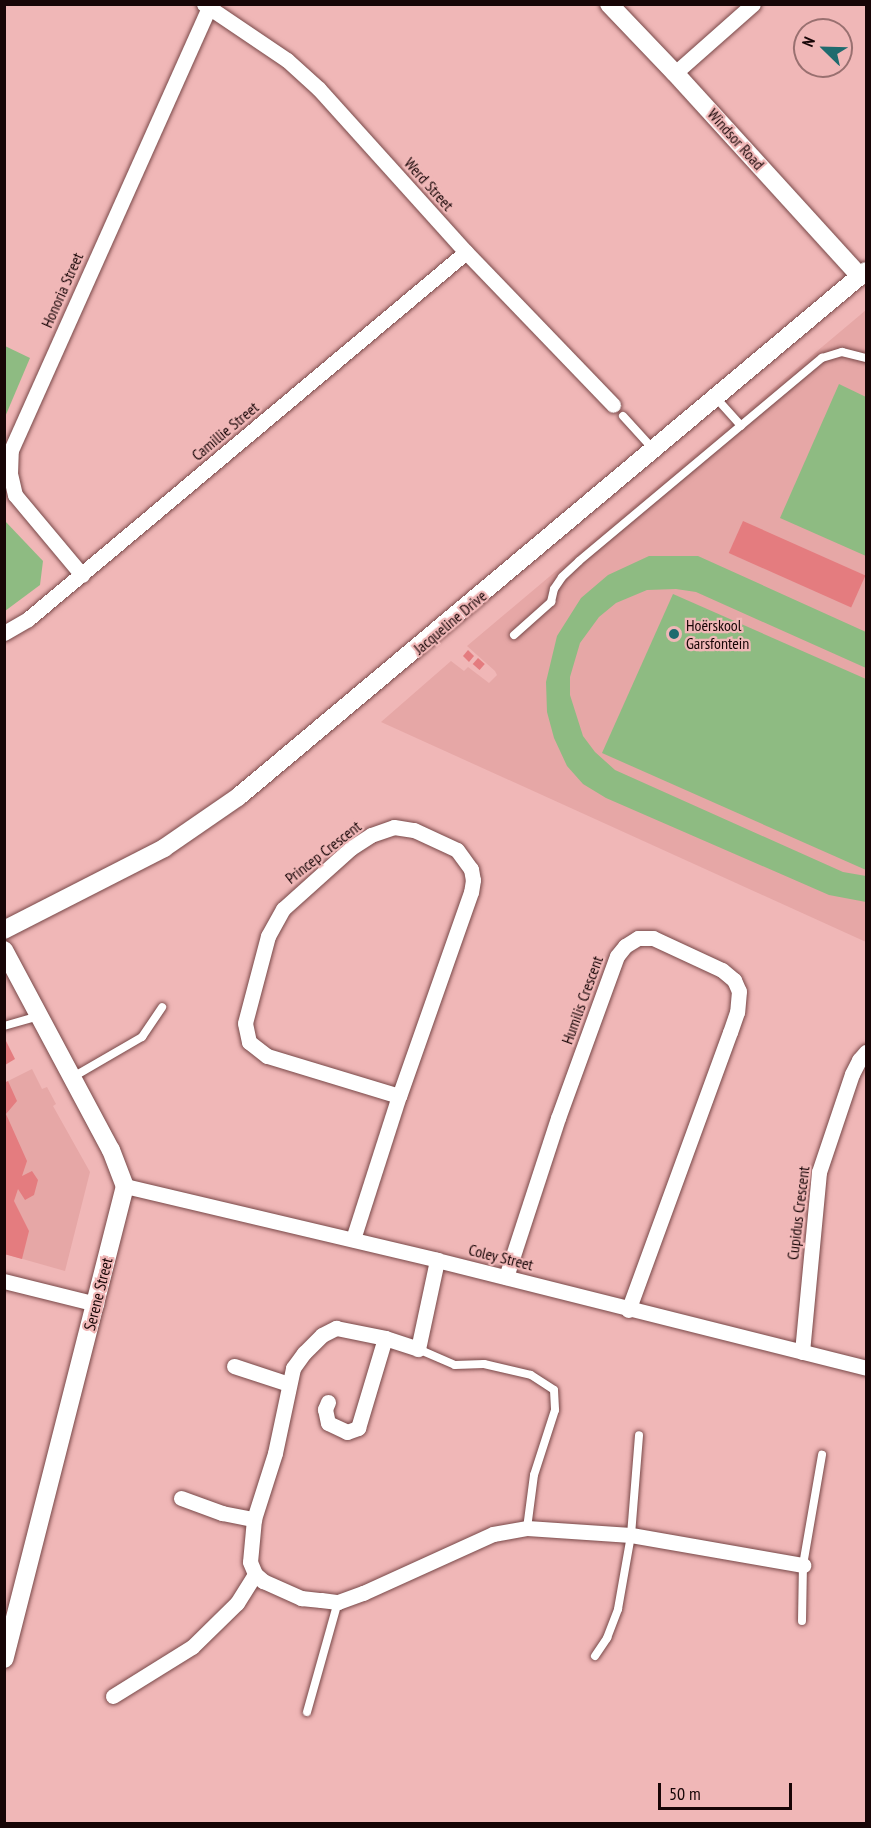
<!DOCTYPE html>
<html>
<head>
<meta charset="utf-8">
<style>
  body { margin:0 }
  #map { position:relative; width:871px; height:1828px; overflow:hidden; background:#f0b7b7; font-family:"PT Sans Narrow",sans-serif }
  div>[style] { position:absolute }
  .built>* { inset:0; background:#e6a7a6 }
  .green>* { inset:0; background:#8ebb82 }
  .building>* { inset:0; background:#e47c7f; transform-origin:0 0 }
  .roads { filter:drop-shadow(0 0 2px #784848) drop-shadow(0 0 2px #784848) }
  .service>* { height:8px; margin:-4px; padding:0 4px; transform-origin:4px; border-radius:4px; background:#fff }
  .minor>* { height:15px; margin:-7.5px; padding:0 7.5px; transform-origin:7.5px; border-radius:7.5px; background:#fff }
  .tertiary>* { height:18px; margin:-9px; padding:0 9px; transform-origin:9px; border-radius:9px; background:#fff }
  .dots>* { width:16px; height:16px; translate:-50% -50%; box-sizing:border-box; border:3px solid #f0b7b7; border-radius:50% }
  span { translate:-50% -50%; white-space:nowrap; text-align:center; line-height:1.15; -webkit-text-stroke:4.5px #f0b7b7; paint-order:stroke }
  .street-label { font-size:16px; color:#170506 }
  .poi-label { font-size:16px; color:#170506 }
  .left { translate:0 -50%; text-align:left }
  .frame { position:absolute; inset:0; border:6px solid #170506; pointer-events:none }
  .north { position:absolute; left:793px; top:18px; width:60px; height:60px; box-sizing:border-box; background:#f0b7b7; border:2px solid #997070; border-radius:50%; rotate:293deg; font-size:16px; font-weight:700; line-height:24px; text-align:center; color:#170506 }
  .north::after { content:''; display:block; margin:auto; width:21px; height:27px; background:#1f6b6e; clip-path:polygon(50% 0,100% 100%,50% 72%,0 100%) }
  .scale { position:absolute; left:658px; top:1783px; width:134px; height:27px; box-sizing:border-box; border:3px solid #170506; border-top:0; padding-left:8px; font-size:18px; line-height:21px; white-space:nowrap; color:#170506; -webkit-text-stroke:4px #f0b7b7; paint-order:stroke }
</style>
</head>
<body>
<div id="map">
  <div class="built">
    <div style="clip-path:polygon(866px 310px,866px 942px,381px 722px,451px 661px,464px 671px,468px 667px,489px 683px,497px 675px,495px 671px,467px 646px)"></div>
    <div style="clip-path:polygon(32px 1069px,42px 1089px,47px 1087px,56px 1104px,53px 1106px,90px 1172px,65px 1271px,5px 1254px,4px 1083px)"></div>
  </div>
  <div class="green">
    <div style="clip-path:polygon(5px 346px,30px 358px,5px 417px)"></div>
    <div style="clip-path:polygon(839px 384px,866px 397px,866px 556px,780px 518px)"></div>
    <div style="clip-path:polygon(5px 521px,43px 561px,40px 585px,5px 611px)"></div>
    <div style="clip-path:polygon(649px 556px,698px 556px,866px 632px,866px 668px,696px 592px,676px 589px,647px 590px,616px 603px,599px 617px,580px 643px,570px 677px,570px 695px,583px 736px,595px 752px,615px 770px,843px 872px,866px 876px,866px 902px,829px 895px,606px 798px,583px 784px,567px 766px,554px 738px,547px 712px,546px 682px,557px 636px,581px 598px,608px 575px)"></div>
    <div style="clip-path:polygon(673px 594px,866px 679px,866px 870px,602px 753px)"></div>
  </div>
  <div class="building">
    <div style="left:743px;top:521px;width:134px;height:35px;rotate:24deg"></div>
    <div style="clip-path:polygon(468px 650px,474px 656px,469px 662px,463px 656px)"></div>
    <div style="left:478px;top:658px;width:9px;height:8px;rotate:41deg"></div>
    <div style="clip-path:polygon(5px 1039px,15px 1059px,5px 1065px)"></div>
    <div style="clip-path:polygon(8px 1081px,17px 1101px,6px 1114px,27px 1161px,22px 1176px,32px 1171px,38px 1180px,34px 1195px,25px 1200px,18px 1189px,14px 1201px,29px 1231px,22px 1259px,4px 1254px,4px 1083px)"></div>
  </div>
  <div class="roads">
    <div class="service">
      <div style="left:717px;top:399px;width:36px;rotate:48deg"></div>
      <div style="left:623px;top:416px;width:45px;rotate:47.7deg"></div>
      <div style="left:514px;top:635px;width:50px;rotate:-41.7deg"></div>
      <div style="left:551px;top:602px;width:13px;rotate:-77deg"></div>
      <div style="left:554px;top:589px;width:14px;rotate:-56deg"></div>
      <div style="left:562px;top:577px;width:23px;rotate:-43deg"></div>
      <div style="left:579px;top:561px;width:317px;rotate:-39.9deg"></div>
      <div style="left:822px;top:358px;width:21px;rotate:-17deg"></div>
      <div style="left:842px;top:352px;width:25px;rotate:14deg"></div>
      <div style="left:4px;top:1026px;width:35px;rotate:-16deg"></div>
      <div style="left:73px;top:1077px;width:80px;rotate:-30.1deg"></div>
      <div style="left:142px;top:1037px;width:36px;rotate:-56deg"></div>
      <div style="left:418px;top:1349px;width:40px;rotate:23.4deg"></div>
      <div style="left:455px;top:1365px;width:29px;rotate:-2deg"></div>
      <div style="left:484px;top:1364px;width:48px;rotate:13.2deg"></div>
      <div style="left:531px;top:1375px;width:27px;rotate:33deg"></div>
      <div style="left:554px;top:1390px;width:20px;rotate:87deg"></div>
      <div style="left:555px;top:1410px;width:68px;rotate:107.9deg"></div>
      <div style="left:534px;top:1475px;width:53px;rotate:97.5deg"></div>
      <div style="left:802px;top:1621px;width:56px;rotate:-89deg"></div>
      <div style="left:803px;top:1565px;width:112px;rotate:-80.2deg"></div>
      <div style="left:595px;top:1656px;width:22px;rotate:-56deg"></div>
      <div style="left:607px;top:1638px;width:31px;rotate:-69deg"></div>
      <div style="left:618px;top:1609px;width:75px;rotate:-80deg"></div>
      <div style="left:631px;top:1535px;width:100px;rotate:-85.4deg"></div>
      <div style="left:307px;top:1712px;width:114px;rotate:-74.3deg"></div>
    </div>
    <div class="minor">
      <div style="left:204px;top:4px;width:100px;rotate:34deg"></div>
      <div style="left:287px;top:60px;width:43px;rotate:42.2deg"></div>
      <div style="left:319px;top:89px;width:219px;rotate:48deg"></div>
      <div style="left:466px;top:252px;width:212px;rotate:46.1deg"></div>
      <div style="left:675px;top:73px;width:104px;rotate:-41.5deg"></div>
      <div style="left:82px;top:575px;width:104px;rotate:-129.9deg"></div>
      <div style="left:15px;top:495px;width:22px;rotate:-103deg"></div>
      <div style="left:10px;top:474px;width:24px;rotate:-88deg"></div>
      <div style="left:11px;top:450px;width:484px;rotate:-65.9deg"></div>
      <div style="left:4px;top:633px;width:28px;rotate:-30deg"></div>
      <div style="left:28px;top:619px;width:571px;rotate:-39.96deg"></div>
      <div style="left:125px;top:1186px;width:321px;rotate:13.3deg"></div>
      <div style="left:437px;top:1260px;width:442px;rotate:14.1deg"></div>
      <div style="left:353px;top:1239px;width:150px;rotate:-72.2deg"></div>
      <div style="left:399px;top:1096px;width:138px;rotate:-163.1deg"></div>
      <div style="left:267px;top:1056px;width:23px;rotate:-142deg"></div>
      <div style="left:249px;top:1042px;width:19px;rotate:-102deg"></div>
      <div style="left:245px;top:1023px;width:90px;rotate:-75.2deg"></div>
      <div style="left:268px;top:936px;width:31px;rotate:-61deg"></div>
      <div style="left:283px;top:909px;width:91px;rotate:-41.9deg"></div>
      <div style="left:351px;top:848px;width:24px;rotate:-33deg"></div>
      <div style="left:371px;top:835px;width:24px;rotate:-19deg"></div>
      <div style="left:394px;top:827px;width:20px;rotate:9deg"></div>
      <div style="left:414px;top:830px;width:47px;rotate:24.9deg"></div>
      <div style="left:457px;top:850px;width:24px;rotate:54deg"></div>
      <div style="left:471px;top:869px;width:11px;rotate:80deg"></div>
      <div style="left:473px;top:880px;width:12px;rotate:99deg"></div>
      <div style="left:471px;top:892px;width:216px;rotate:109.4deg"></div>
      <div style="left:506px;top:1277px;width:167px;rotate:-71.9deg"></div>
      <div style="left:558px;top:1118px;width:172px;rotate:-70deg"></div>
      <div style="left:617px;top:956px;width:13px;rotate:-51deg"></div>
      <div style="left:625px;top:946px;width:15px;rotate:-32deg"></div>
      <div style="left:638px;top:938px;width:15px"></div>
      <div style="left:653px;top:938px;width:76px;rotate:24.9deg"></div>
      <div style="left:722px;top:970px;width:16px;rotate:40deg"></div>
      <div style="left:734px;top:980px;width:12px;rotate:66deg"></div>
      <div style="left:739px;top:991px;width:21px;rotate:95deg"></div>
      <div style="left:737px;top:1012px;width:21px;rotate:109deg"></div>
      <div style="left:730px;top:1032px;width:296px;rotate:110.1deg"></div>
      <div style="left:4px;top:1281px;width:95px;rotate:14deg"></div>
      <div style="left:802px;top:1352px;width:181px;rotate:-84.6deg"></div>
      <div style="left:819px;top:1172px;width:103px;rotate:-71.4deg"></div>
      <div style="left:852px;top:1074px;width:16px;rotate:-63deg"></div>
      <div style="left:859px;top:1060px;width:11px;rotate:-49deg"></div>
      <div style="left:234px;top:1366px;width:58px;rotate:18.1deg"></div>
      <div style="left:328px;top:1402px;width:8px;rotate:113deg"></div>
      <div style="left:325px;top:1409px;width:14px;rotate:78deg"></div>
      <div style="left:328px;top:1423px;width:21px;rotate:25deg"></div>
      <div style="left:347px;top:1432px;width:12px;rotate:-20deg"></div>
      <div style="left:358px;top:1428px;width:94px;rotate:-73.3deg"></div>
      <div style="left:181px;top:1498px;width:44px;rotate:20.1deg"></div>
      <div style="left:222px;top:1513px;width:33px;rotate:11deg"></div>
      <div style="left:254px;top:1519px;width:69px;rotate:-72.3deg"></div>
      <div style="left:275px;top:1453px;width:87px;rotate:-78deg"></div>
      <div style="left:293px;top:1368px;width:19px;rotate:-54deg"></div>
      <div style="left:304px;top:1353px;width:25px;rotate:-45deg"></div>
      <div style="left:322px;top:1335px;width:16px;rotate:-27deg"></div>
      <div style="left:336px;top:1328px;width:50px;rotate:11.5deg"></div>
      <div style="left:385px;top:1338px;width:35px;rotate:18deg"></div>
      <div style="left:418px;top:1349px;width:91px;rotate:-77.9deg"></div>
      <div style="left:254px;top:1519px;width:43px;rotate:95.3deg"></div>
      <div style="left:250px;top:1562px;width:13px;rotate:67deg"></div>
      <div style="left:255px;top:1574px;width:11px;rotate:41deg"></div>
      <div style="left:263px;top:1581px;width:42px;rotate:24.1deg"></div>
      <div style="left:301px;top:1598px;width:20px;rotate:6deg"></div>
      <div style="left:321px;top:1600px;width:17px;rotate:7deg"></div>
      <div style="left:338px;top:1602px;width:27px;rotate:-20deg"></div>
      <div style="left:363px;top:1593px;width:143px;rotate:-24.4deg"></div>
      <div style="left:493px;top:1534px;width:35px;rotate:-10deg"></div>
      <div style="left:527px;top:1528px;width:104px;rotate:3.9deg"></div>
      <div style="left:631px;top:1535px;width:175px;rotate:9.9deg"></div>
      <div style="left:113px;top:1696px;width:93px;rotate:-31.8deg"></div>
      <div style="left:192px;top:1647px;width:63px;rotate:-44.4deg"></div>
      <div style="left:237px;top:1603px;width:34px;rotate:-58deg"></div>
    </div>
    <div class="tertiary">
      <div style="left:609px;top:4px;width:95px;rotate:46.3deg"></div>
      <div style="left:675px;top:73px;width:275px;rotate:47.7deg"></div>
      <div style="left:4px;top:930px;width:180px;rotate:-27.1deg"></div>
      <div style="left:164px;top:848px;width:90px;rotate:-34.6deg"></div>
      <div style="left:238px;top:797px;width:819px;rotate:-39.95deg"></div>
      <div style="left:4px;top:950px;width:227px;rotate:61.9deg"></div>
      <div style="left:111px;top:1150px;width:39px;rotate:69deg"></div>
      <div style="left:125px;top:1186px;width:488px;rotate:104.3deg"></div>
    </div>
  </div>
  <div class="dots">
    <div style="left:674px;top:634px;background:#1f6b6e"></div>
  </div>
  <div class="street-label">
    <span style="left:736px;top:139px;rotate:48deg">Windsor Road</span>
    <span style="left:429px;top:184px;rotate:48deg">Werd Street</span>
    <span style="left:62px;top:290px;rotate:-66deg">Honoria Street</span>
    <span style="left:225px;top:431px;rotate:-40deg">Camillie Street</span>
    <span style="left:450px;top:622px;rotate:-40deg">Jacqueline Drive</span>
    <span style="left:323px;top:852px;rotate:-38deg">Princep Crescent</span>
    <span style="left:582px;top:1000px;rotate:-70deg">Humilis Crescent</span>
    <span style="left:798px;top:1213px;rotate:-83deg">Cupidus Crescent</span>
    <span style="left:501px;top:1257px;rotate:14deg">Coley Street</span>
    <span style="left:98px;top:1294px;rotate:-76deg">Serene Street</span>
  </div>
  <div class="poi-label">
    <span class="left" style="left:686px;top:634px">Hoërskool<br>Garsfontein</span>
  </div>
  <div class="frame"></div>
  <div class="north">N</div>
  <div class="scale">50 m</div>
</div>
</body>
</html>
